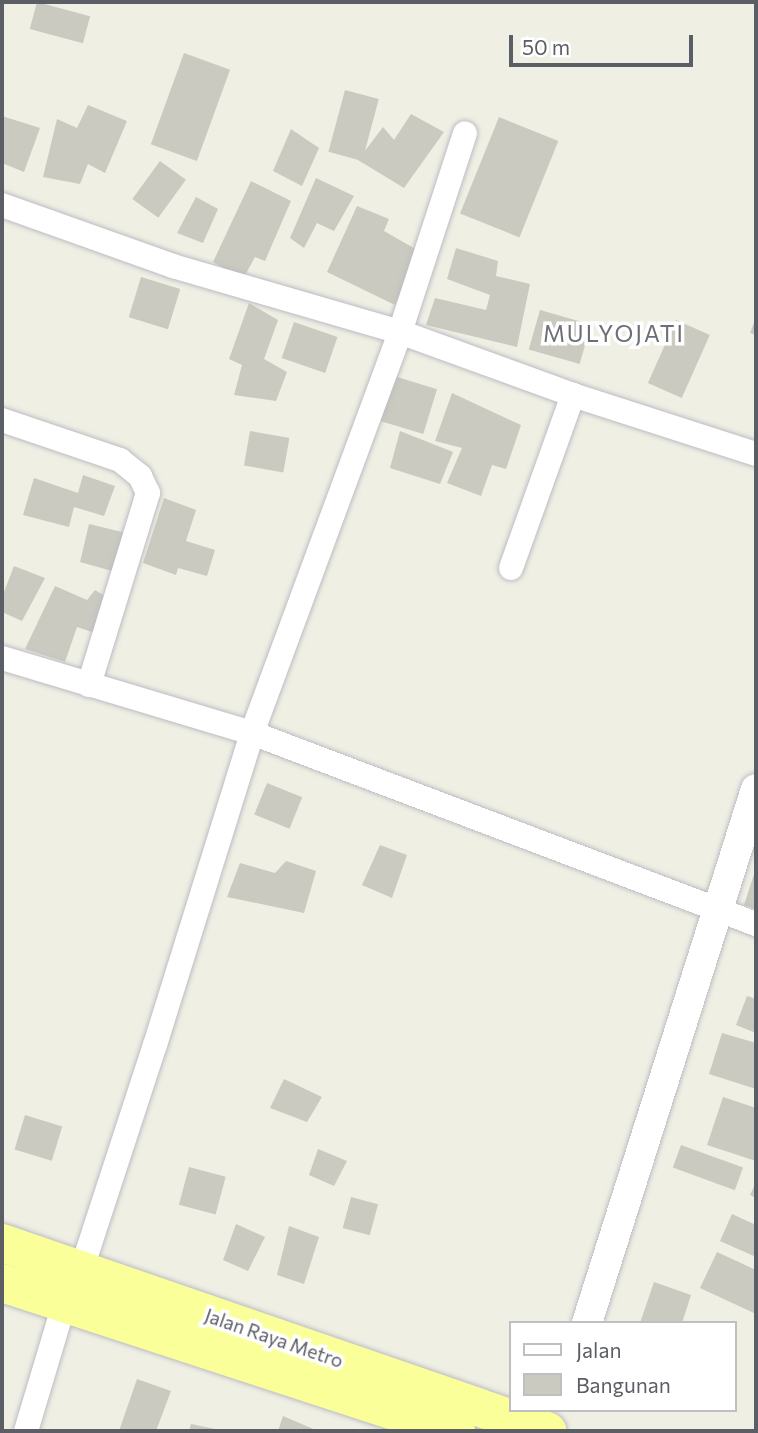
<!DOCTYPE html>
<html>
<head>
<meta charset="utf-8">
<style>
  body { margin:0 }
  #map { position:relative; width:758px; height:1433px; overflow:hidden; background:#efefe4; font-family:Commissioner,sans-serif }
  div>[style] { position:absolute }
  .building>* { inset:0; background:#cacac0; transform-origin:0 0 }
  .roads { filter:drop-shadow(0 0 2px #bcbcc3) drop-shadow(0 0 2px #bcbcc3) }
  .minor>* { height:24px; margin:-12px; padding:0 12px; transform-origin:12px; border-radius:12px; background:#fff }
  .tertiary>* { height:30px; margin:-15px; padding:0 15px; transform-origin:15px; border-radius:15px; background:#fff }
  .trunk>* { height:38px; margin:-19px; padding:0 19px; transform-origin:19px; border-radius:19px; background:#faff9a }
  span { translate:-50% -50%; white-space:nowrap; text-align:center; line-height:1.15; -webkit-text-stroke:7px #fff; paint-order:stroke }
  .street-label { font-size:19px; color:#5c5e65 }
  .quarter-label { font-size:23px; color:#6d6f77; letter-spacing:2px }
  .frame { position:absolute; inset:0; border:4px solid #5c5e65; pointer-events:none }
  .legend { position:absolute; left:509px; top:1321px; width:228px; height:91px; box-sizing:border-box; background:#fff; border:2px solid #bebfc1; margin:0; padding:9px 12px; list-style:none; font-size:21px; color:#5c5e65 }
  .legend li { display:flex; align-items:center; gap:14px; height:35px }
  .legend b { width:35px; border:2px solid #bebfc1 }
  .scale { position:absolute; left:509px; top:35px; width:184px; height:32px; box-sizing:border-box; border:4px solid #5c5e65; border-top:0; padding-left:9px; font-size:21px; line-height:24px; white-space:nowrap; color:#5c5e65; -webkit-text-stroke:5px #fff; paint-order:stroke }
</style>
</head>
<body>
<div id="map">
  <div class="building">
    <div style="left:37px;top:2px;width:55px;height:28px;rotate:15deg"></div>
    <div style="left:184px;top:53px;width:49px;height:97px;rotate:20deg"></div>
    <div style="left:345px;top:90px;width:35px;height:64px;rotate:15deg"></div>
    <div style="clip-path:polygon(88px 105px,127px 121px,105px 173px,88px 164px,80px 184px,43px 177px,57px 119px,77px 128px)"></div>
    <div style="clip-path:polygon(411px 114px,444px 132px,404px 188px,358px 160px,383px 127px,394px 140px)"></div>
    <div style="clip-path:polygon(2px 116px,40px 128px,24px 172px,2px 163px)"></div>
    <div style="left:499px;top:117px;width:64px;height:104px;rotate:22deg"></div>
    <div style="clip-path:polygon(291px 129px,319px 148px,302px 186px,273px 171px)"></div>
    <div style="left:160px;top:161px;width:32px;height:47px;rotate:36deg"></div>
    <div style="clip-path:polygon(316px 178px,354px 196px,334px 231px,317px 223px,304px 248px,290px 238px)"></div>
    <div style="clip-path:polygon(251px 181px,291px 201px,265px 261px,255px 257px,243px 279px,213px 262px)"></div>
    <div style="clip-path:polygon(196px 197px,218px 209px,203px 243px,177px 233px)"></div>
    <div style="clip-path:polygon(357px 206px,389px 219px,384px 231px,419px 251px,395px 305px,327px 272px)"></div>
    <div style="clip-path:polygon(456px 248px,498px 261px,496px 276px,530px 284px,517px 347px,426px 325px,435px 298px,486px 310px,490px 295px,447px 279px)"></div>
    <div style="left:141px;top:277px;width:41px;height:42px;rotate:17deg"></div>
    <div style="clip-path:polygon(249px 303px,278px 320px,264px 359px,287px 372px,276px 401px,234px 395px,242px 365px,229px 359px)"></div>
    <div style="left:540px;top:310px;width:53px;height:41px;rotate:16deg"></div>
    <div style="clip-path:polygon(756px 317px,756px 335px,750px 333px)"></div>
    <div style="left:676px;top:320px;width:37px;height:69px;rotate:24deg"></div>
    <div style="left:294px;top:322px;width:46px;height:38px;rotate:19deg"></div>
    <div style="left:394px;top:376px;width:45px;height:47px;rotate:17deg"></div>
    <div style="clip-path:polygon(452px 393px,521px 425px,506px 469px,492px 465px,481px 496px,447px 483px,462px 448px,435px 441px)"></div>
    <div style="left:250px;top:431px;width:40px;height:35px;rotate:10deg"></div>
    <div style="clip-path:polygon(400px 431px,453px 452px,440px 484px,390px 468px)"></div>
    <div style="clip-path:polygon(83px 475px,115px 486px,104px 516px,74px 507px,69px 527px,23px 515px,34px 478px,78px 493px)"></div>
    <div style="clip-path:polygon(164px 498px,196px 510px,186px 541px,215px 550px,207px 576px,178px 568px,176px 575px,143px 563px)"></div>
    <div style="clip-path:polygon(89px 524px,126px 533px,112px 571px,80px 562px)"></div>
    <div style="clip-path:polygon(14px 566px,45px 578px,22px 621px,2px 612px,2px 597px)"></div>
    <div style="clip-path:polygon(55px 586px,87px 600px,95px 590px,115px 602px,104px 636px,77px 627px,65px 662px,25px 649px)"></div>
    <div style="left:267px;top:783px;width:38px;height:34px;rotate:22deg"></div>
    <div style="clip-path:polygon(380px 845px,407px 855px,392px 898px,362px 885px)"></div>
    <div style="clip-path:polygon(286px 861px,316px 871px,304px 913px,227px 897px,240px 863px,275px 873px)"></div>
    <div style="clip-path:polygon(756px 868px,756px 909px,744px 905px)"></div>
    <div style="clip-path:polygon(747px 996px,756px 999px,756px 1033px,736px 1025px)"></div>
    <div style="clip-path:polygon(722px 1033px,756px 1043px,756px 1089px,709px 1074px)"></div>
    <div style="clip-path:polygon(284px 1079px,322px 1097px,307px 1122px,270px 1108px)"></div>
    <div style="clip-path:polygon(723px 1097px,756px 1108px,756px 1161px,707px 1145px)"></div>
    <div style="left:25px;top:1115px;width:39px;height:36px;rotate:17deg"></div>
    <div style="left:681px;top:1145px;width:66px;height:24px;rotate:20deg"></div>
    <div style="clip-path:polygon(318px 1149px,347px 1161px,334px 1186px,309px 1175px)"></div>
    <div style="left:189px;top:1167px;width:38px;height:39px;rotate:15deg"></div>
    <div style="clip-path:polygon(756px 1182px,756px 1198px,750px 1195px)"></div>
    <div style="left:351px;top:1197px;width:28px;height:32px;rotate:15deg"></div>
    <div style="clip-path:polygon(732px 1214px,756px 1225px,756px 1257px,720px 1241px)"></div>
    <div style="clip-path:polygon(236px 1224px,265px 1237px,248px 1271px,223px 1260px)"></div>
    <div style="clip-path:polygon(289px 1226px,319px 1237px,304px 1284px,277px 1275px)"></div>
    <div style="clip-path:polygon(717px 1252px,756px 1270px,756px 1314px,700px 1288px)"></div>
    <div style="clip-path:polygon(654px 1282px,691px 1295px,682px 1323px,640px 1323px)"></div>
    <div style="clip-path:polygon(137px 1379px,171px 1391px,156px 1431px,119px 1431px)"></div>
    <div style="clip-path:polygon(283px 1416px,318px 1431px,278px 1431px)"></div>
    <div style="clip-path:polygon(191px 1424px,220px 1430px,220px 1431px,189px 1431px)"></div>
  </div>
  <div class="roads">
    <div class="minor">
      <div style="left:2px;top:205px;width:182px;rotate:19.6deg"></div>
      <div style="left:173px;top:266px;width:236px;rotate:16.2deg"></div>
      <div style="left:400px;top:332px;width:184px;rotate:20deg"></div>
      <div style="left:573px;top:395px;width:192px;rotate:17.9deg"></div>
      <div style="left:2px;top:420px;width:125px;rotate:18.7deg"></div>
      <div style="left:120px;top:460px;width:26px;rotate:39deg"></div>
      <div style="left:140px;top:476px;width:19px;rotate:65deg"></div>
      <div style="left:148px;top:493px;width:201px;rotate:107.1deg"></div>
      <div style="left:511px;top:568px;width:184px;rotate:-70.3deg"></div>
      <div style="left:2px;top:658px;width:261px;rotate:16.7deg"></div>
      <div style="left:252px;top:733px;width:539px;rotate:20.76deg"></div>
      <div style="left:26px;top:1431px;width:133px;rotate:-73.3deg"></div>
      <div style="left:64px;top:1304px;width:37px;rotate:-63deg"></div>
      <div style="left:81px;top:1271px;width:238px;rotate:-71.9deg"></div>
      <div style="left:155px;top:1045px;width:327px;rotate:-72.7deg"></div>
      <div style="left:252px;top:733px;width:427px;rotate:-69.7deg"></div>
      <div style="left:400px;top:332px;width:209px;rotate:-71.9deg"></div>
    </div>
    <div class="tertiary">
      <div style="left:587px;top:1323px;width:560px;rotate:-72.44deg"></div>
    </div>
    <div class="trunk">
      <div style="left:2px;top:1243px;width:577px;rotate:19.03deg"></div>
      <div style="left:2px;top:1283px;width:478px;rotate:18.1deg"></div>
    </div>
  </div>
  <div class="street-label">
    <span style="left:274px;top:1338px;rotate:19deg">Jalan Raya Metro</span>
  </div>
  <div class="quarter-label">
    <span style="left:614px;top:333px">MULYOJATI</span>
  </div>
  <div class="frame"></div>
  <ul class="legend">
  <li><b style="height:9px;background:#fff"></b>Jalan</li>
  <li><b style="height:19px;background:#cacac0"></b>Bangunan</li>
  </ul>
  <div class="scale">50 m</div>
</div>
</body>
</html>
